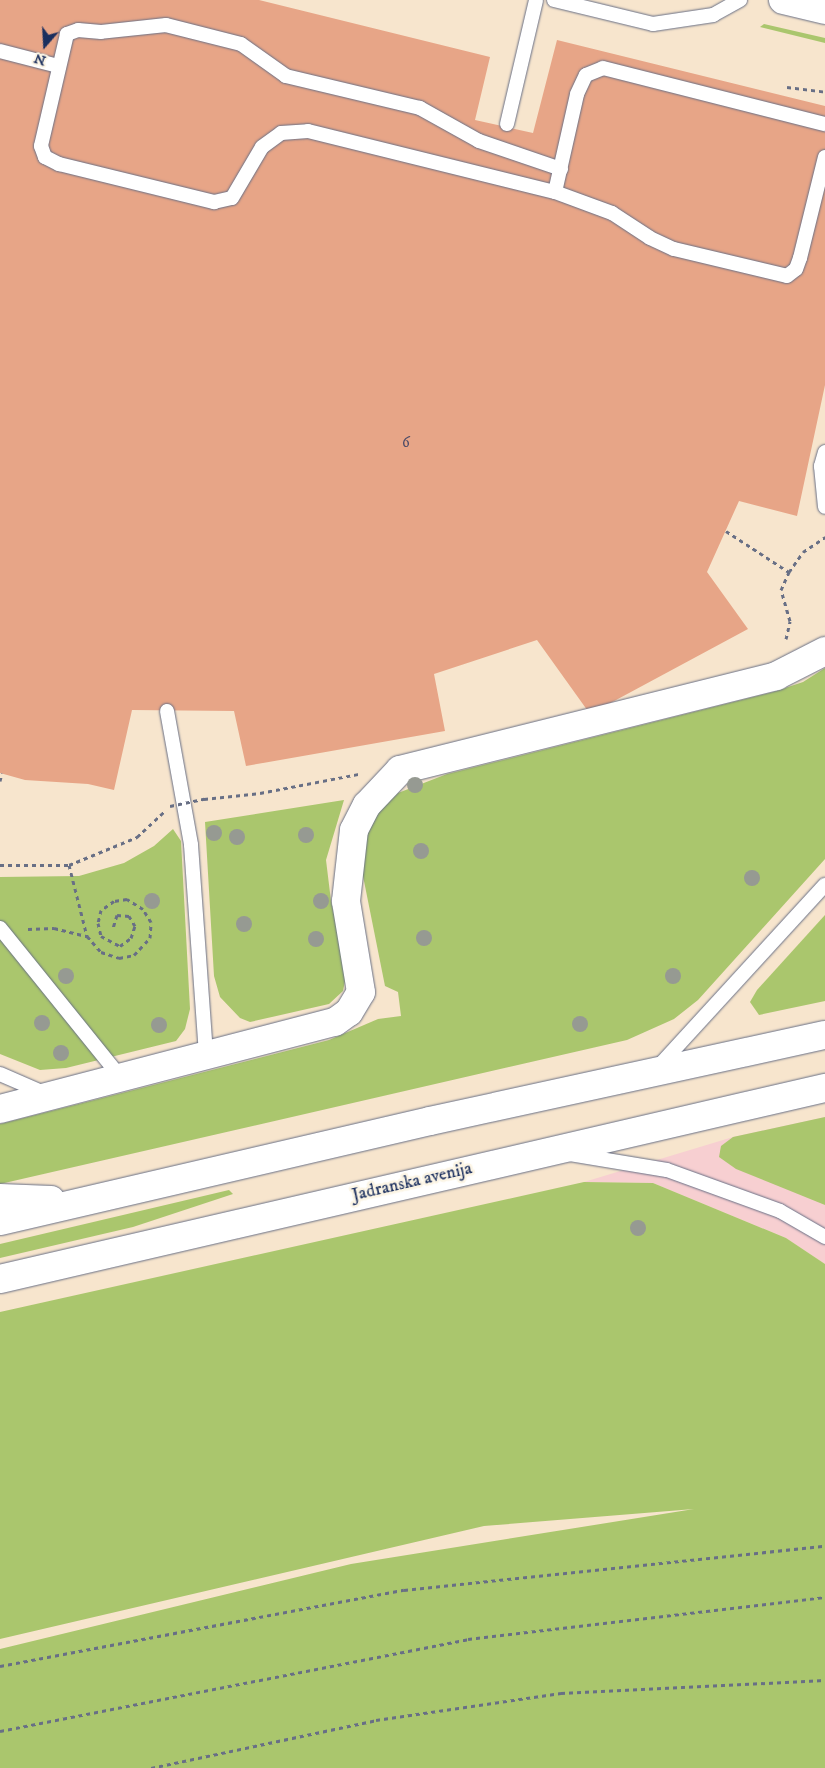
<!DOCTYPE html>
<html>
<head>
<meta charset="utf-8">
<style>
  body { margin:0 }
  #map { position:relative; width:825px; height:1768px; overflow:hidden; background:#f7e5cd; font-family:"IM FELL DW Pica",serif }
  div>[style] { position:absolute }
  .built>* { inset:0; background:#f7cfd1 }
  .green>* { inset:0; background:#aac66d }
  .building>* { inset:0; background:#e7a587 }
  .path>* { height:3px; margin-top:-1.5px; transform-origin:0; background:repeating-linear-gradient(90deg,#686f85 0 4px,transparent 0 8px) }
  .roads { filter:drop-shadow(0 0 1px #686f85) drop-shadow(0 0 1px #686f85) }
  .service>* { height:14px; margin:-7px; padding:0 7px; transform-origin:7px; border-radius:7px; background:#fff }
  .minor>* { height:28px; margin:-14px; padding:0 14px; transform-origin:14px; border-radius:14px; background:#fff }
  .secondary>* { height:28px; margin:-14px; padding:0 14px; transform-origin:14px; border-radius:14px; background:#fff }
  .path-bridge>* { height:3px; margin-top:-1.5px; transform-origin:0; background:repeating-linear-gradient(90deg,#686f85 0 4px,transparent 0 8px) }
  .trees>* { width:16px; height:16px; margin:-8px; border-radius:50%; background:#969a92 }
  span { translate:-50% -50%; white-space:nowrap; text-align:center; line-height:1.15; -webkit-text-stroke:5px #fcf5e5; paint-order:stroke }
  .number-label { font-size:15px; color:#4e4c68 }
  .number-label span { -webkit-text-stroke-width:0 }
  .street-label { font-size:18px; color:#1b2f5e }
  .north { position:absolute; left:20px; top:20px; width:50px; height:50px; -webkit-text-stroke:4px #fcf5e5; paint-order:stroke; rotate:199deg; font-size:14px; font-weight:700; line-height:20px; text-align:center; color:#1b2f5e }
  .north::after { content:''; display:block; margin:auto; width:18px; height:22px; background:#1b2f5e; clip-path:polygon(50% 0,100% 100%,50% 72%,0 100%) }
</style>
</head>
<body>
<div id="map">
  <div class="built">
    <div style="clip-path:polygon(825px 1117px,825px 1264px,786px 1238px,653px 1183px,584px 1182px,733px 1137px)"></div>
  </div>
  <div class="green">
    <div style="clip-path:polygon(764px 24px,825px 38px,825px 43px,760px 27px)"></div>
    <div style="clip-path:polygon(825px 668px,825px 859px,698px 1000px,674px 1019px,627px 1040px,0 1184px,0 1124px,329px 1040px,378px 1019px,401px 1016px,398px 992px,385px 986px,361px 866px,365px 837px,380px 810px,398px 793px,447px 774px,773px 692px,803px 682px)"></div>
    <div style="clip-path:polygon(344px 800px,326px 860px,331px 901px,347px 971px,343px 991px,329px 1004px,250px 1022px,240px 1018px,220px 997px,214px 976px,205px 822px)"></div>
    <div style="clip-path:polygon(173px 829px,181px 841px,190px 1009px,185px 1029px,176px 1041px,66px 1068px,40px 1070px,0 1054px,0 877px,79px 876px,124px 863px,154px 846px)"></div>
    <div style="clip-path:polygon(825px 915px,825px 1001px,759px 1015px,750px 1002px,757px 990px)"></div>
    <div style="clip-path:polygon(825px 1117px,825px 1205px,736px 1169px,719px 1157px,721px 1146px,733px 1137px)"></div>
    <div style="clip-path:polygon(584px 1182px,653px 1183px,786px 1238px,825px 1264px,825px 1768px,0 1768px,0 1649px,351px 1564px,694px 1509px,484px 1526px,0 1639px,0 1312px)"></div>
    <div style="clip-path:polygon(229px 1190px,233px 1194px,133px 1227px,0 1258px,0 1244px)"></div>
  </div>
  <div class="building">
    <div style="clip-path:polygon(0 0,259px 0,490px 57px,475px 120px,533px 133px,557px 40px,825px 106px,825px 385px,797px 516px,739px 501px,707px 572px,748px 629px,590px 714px,537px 640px,434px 674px,445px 731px,246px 766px,234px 711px,132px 710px,114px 790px,88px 784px,25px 780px,0 773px)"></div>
  </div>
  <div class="path">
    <div style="left:787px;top:87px;width:38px;rotate:7deg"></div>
    <div style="left:726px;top:531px;width:75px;rotate:33.1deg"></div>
    <div style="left:786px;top:639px;width:18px;rotate:-77deg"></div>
    <div style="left:790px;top:621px;width:32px;rotate:-106deg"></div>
    <div style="left:781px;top:590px;width:20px;rotate:-66deg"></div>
    <div style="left:789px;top:572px;width:24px;rotate:-55deg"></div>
    <div style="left:803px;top:552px;width:27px;rotate:-34deg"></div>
    <div style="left:0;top:781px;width:8px;rotate:-76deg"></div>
    <div style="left:204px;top:799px;width:56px;rotate:-6.1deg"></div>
    <div style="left:260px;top:793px;width:101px;rotate:-10.9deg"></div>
    <div style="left:0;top:865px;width:69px"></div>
    <div style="left:69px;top:865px;width:74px;rotate:-22.4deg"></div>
    <div style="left:137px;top:837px;width:37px;rotate:-43deg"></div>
    <div style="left:69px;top:865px;width:73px;rotate:75.8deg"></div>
    <div style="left:87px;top:936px;width:21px;rotate:49deg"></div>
    <div style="left:101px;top:952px;width:19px;rotate:18deg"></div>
    <div style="left:119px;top:958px;width:15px;rotate:-11deg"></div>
    <div style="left:134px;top:955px;width:23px;rotate:-47deg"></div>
    <div style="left:150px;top:938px;width:16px;rotate:-86deg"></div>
    <div style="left:151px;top:922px;width:15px;rotate:-122deg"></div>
    <div style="left:143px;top:909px;width:19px;rotate:-148deg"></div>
    <div style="left:127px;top:899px;width:13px;rotate:171deg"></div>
    <div style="left:114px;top:901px;width:16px;rotate:145deg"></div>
    <div style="left:101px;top:910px;width:13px;rotate:103deg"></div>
    <div style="left:98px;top:923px;width:13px;rotate:77deg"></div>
    <div style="left:101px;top:936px;width:21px;rotate:28deg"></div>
    <div style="left:120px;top:946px;width:14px;rotate:-36deg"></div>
    <div style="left:131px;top:938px;width:13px;rotate:-72deg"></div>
    <div style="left:135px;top:926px;width:12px;rotate:-121deg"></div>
    <div style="left:129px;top:916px;width:12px;rotate:-175deg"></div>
    <div style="left:117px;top:915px;width:14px;rotate:107deg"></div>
    <div style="left:28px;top:929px;width:26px;rotate:-2deg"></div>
    <div style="left:54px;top:928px;width:34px;rotate:14deg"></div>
    <div style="left:0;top:1666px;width:411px;rotate:-10.7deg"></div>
    <div style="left:404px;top:1590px;width:423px;rotate:-6deg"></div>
    <div style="left:0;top:1731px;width:477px;rotate:-11.1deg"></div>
    <div style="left:468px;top:1639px;width:359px;rotate:-6.7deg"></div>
    <div style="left:151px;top:1768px;width:230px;rotate:-12deg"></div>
    <div style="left:376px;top:1720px;width:187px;rotate:-8.3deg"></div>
    <div style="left:561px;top:1693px;width:264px;rotate:-2.8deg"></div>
  </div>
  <div class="roads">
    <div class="service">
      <div style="left:554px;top:0;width:102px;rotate:13.6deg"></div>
      <div style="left:653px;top:24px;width:61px;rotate:-8.5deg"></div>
      <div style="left:713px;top:15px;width:31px;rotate:-29deg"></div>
      <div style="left:0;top:51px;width:60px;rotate:14.5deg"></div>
      <div style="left:507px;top:124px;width:127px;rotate:-76.8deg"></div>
      <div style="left:561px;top:169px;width:87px;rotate:-161.1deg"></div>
      <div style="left:479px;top:141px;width:68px;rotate:-150.8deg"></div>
      <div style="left:420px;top:108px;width:138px;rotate:-166.6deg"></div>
      <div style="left:286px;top:76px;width:55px;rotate:-144.6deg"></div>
      <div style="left:241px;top:44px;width:77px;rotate:-165.8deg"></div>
      <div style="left:166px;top:25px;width:65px;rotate:173.9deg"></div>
      <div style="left:101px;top:32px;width:23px;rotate:-175deg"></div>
      <div style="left:78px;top:30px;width:12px;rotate:160deg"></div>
      <div style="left:67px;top:34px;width:115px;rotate:103.1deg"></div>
      <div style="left:41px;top:146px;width:12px;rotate:70deg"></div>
      <div style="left:45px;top:157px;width:16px;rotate:27deg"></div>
      <div style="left:59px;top:164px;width:160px;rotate:13.8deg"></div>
      <div style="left:214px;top:202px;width:18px;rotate:-13deg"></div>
      <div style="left:232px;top:198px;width:59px;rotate:-59.5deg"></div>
      <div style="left:262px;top:147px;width:24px;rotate:-36deg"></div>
      <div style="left:281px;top:133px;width:27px;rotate:-4deg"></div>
      <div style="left:308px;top:131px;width:254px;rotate:13.9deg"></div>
      <div style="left:555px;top:192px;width:61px;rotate:20.2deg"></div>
      <div style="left:612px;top:213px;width:45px;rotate:33.3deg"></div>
      <div style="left:650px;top:238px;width:26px;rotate:25deg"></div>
      <div style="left:674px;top:249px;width:116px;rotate:13.4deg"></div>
      <div style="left:787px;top:276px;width:11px;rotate:-38deg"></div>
      <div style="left:796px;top:269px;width:12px;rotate:-70deg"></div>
      <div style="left:800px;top:258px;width:104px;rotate:-76.1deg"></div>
      <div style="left:555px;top:192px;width:100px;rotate:-77.3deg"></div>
      <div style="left:577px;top:94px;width:21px;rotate:-65deg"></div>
      <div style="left:586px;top:75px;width:18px;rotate:-22deg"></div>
      <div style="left:603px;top:68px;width:229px;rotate:14.2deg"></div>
      <div style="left:825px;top:452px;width:15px;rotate:106deg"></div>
      <div style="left:821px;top:466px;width:41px;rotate:84.4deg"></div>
      <div style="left:167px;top:711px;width:136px;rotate:79.8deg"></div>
      <div style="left:191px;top:845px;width:211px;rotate:85.9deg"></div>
      <div style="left:0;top:928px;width:193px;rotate:51.1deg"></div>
      <div style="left:658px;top:1067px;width:247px;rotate:-47.5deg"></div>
      <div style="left:0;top:1074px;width:50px;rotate:23.5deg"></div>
      <div style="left:570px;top:1154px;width:98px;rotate:9.4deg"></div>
      <div style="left:667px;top:1170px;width:120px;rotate:19.9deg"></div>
      <div style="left:780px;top:1211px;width:52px;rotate:30deg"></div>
    </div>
    <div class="minor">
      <div style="left:783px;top:0;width:43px;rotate:13.4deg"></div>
      <div style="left:0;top:1109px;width:346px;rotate:-14.6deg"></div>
      <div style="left:335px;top:1022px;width:17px;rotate:-36deg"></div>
      <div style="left:349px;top:1012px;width:23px;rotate:-59deg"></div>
      <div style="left:361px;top:992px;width:92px;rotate:-99.4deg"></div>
      <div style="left:346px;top:901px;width:71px;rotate:-83.6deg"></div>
      <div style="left:354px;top:830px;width:28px;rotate:-63deg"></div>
      <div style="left:367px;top:805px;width:48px;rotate:-46.7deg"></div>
      <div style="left:400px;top:770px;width:388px;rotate:-14deg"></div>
      <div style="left:776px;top:676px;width:55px;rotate:-27deg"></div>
    </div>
    <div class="secondary">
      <div style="left:0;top:1198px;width:51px;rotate:2.2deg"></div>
      <div style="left:0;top:1221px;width:441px;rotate:-13.1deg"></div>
      <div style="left:430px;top:1121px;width:404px;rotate:-12.3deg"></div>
      <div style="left:0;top:1279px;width:847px;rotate:-13.04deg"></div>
    </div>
  </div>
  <div class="path-bridge">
    <div style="left:170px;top:806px;width:35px;rotate:-12deg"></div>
  </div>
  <div class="trees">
    <div style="left:415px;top:785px"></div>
    <div style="left:214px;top:833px"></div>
    <div style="left:306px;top:835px"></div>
    <div style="left:237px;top:837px"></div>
    <div style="left:421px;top:851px"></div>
    <div style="left:752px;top:878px"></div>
    <div style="left:152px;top:901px"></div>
    <div style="left:321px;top:901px"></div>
    <div style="left:244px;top:924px"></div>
    <div style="left:424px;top:938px"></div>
    <div style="left:316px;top:939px"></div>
    <div style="left:66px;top:976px"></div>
    <div style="left:673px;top:976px"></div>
    <div style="left:42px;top:1023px"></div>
    <div style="left:580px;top:1024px"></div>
    <div style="left:159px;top:1025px"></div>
    <div style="left:61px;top:1053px"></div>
    <div style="left:638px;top:1228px"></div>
  </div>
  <div class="number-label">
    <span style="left:406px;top:443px">6</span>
  </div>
  <div class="street-label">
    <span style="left:412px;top:1182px;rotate:-13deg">Jadranska avenija</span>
  </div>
  <div class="north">N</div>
</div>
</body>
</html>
